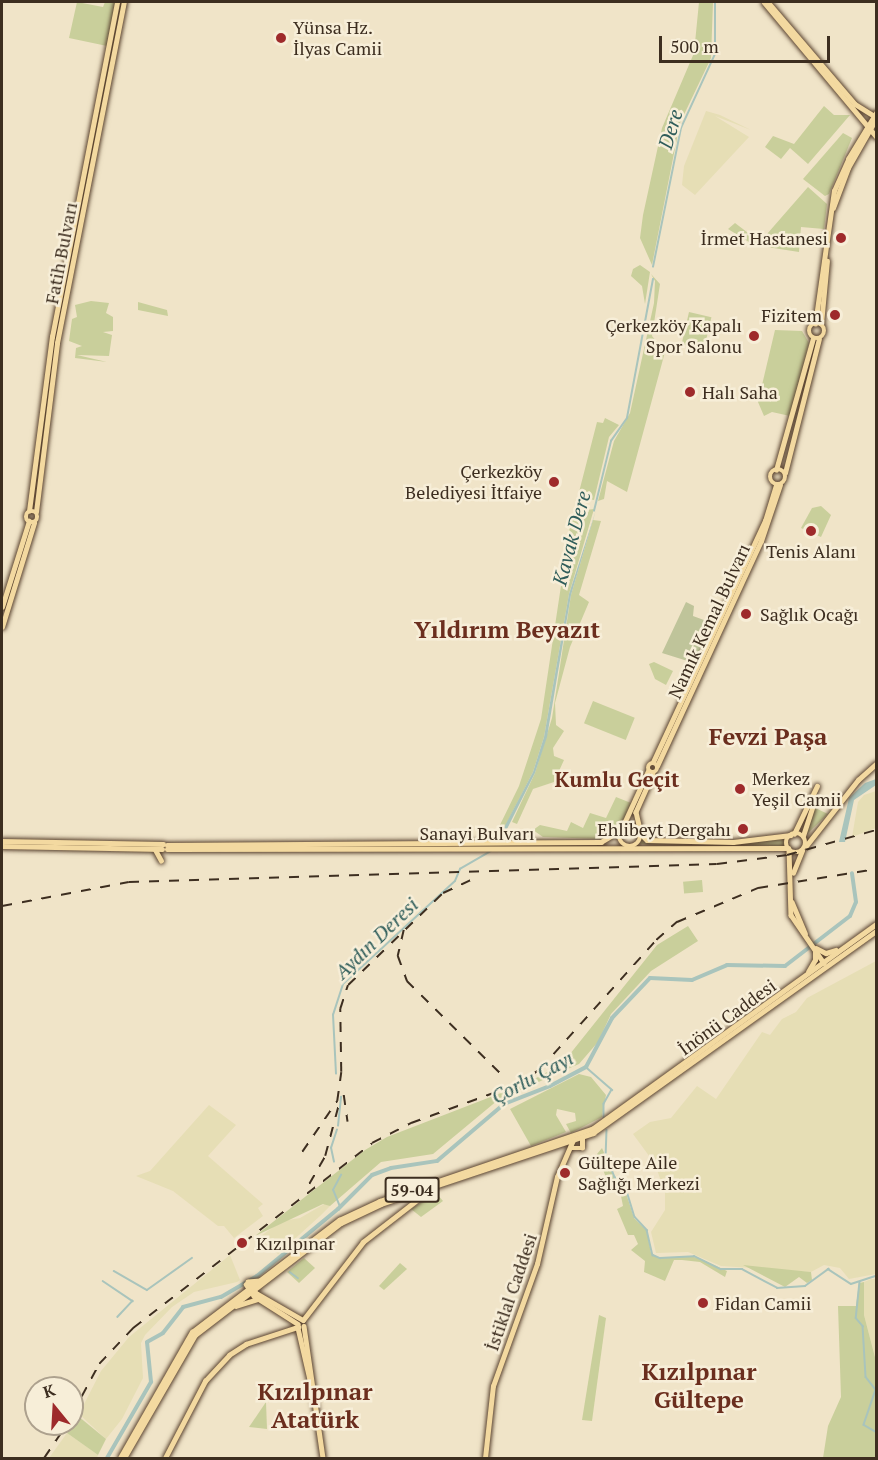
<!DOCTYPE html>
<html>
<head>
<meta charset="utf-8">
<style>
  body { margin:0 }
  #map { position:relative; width:878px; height:1460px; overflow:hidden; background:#f0e4c8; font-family:"PT Serif",serif }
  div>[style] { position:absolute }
  .farmland>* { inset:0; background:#e6deb5 }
  .green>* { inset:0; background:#c9cf9b; transform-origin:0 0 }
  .cemetery>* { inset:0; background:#bfc49a }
  .water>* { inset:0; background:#a9c4bc }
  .stream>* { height:1.5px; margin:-0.75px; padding:0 0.75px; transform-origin:0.75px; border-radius:0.75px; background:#a9c4bc }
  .river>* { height:4px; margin:-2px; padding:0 2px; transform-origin:2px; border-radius:2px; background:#a9c4bc }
  .roads { filter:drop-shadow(0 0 2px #5b4430) drop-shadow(0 0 2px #5b4430) }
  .major>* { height:4.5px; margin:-2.25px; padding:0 2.25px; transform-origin:2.25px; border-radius:2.25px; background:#f3d9a0 }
  .major>.ring { margin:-2.25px; padding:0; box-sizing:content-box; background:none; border:4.5px solid #f3d9a0; border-radius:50% }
  .rail>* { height:1.5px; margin-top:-0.75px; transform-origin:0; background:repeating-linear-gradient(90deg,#3d2e20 0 10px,transparent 0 20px) }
  .dots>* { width:16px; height:16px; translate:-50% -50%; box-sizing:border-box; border:3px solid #f7eed8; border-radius:50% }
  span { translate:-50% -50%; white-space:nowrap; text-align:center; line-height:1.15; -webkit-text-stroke:5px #f7eed8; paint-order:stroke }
  .shield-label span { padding:2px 4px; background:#f7eed8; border:2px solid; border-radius:4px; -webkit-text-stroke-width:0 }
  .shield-label { font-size:16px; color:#3d2e20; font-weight:700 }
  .poi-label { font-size:18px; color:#3d2e20 }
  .left { translate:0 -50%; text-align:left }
  .right { translate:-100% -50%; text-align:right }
  .street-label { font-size:18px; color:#3d2e20 }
  .water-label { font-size:20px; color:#2f5d5a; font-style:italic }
  .quarter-label { font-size:21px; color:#6b2e1e; font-weight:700 }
  .district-label { font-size:24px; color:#6b2e1e; font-weight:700 }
  .frame { position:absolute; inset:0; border:3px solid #3d2e20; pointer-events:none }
  .north { position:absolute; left:24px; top:1376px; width:60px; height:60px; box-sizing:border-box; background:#f7eed8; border:2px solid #ada18e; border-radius:50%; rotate:342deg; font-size:16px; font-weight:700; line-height:24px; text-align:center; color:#3d2e20 }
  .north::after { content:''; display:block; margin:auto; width:21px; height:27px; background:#9e2a2b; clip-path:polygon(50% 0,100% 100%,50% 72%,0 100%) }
  .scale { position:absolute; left:659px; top:36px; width:171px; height:27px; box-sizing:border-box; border:3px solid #3d2e20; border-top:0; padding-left:8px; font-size:18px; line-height:21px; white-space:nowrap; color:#3d2e20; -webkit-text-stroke:4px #f7eed8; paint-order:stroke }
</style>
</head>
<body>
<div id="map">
  <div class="farmland">
    <div style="clip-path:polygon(706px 111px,720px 115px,751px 130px,715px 116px,749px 137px,695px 195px,682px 185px,684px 166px)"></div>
    <div style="clip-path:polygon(876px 791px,876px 828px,852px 837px,858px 802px,864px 795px)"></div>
    <div style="clip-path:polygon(876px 961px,876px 1274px,849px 1279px,840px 1268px,824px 1265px,811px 1272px,721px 1266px,688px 1252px,656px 1253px,651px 1232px,665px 1210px,665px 1193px,655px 1164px,633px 1134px,650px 1122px,671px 1118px,697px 1086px,716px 1099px,762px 1032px,770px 1035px,782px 1019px,796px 1012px,807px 998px)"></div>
    <div style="clip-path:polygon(209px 1105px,236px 1125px,208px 1156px,263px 1204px,258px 1208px,263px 1216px,234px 1238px,224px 1226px,218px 1226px,173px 1191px,136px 1176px,150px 1171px)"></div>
    <div style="clip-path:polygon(326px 1203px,330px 1206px,320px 1216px,278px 1254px,258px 1238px,282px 1221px,300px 1218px)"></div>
    <div style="clip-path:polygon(230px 1255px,240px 1280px,237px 1282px,194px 1292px,172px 1307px,145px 1335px,141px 1343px,143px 1378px,122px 1419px,106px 1439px,79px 1414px,101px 1371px,129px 1337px)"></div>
    <div style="clip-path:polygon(871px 1279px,876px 1279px,876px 1361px,864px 1315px,864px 1282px)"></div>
    <div style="clip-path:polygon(67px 1433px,98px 1455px,97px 1458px,49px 1458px)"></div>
  </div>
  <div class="green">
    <div style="clip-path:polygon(77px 2px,103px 7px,105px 2px,115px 2px,107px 46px,69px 38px)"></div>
    <div style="clip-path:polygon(699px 2px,713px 2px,711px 58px,680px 123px,652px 265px,640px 238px,643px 215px,662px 128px,694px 53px)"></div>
    <div style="clip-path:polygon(106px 66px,111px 66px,64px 301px,38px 483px,35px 481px,62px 291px)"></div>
    <div style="clip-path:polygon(824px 106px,834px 115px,850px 115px,808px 164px,790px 148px,781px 159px,765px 147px,773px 136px,794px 144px)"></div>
    <div style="clip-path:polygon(843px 133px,852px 138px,829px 194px,825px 196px,803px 179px)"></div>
    <div style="clip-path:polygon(808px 187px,827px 204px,824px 229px,801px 227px,799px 252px,754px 245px,728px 229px,735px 223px,760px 242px)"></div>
    <div style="clip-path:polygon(640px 265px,650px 272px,645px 304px,642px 286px,631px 276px,633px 269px)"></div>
    <div style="clip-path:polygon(651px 274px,660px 284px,652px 336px,665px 352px,627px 492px,607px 481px,604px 499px,598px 501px,614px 441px,630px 413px,654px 303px,655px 281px)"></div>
    <div style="clip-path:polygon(91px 301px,109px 303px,106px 313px,113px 317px,113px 331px,103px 332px,112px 335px,109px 356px,77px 355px,107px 362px,75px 358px,76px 348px,82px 346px,69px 341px,72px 319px,77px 317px,75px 305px)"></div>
    <div style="clip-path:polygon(138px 302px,167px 310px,168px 316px,138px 310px)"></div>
    <div style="left:689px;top:312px;width:23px;height:33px;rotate:13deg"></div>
    <div style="clip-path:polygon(775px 330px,802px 331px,809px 343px,790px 416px,772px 412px,764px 416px,758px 402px)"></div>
    <div style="clip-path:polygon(605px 418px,619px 425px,609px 437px,594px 500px,578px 496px,597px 422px,603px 423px)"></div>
    <div style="clip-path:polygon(821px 506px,831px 515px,821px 537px,801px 528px,812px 508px)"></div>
    <div style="clip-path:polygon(594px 509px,569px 594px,544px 737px,533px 772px,498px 840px,496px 833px,519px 786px,541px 719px,571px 519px,579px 511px)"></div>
    <div style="clip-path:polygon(593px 520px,601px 521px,579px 595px,589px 602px,570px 647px,555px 703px,556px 725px,564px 731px,553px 748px,554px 756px,564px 760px,554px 782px,533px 789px,517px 824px,512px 822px,535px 773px,552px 718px,571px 595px)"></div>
    <div style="clip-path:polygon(654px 662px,673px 671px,666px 685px,655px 679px,649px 664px)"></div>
    <div style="left:593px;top:701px;width:45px;height:24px;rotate:22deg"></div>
    <div style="clip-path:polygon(616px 797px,631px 803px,620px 828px,602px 839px,543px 837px,533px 830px,540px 825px,567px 831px,571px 822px,583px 828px,590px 813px,606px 818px)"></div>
    <div style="clip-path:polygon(813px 807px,828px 814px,807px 834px,807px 833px)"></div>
    <div style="clip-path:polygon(788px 836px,785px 846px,640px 844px,642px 839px,651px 843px,707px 843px)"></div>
    <div style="left:702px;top:880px;width:12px;height:19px;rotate:85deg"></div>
    <div style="clip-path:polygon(688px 926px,698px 941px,651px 971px,611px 1014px,598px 1042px,579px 1064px,498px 1100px,433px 1154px,381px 1162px,330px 1206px,323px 1204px,255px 1236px,365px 1150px,387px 1137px,527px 1083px,551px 1070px,570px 1054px,657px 945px)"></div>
    <div style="clip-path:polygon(579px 1074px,591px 1077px,606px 1095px,602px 1117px,571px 1133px,566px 1124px,576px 1121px,575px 1113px,557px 1109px,556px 1115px,566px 1132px,531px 1146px,510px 1109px)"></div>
    <div style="clip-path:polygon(602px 1148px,614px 1176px,624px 1187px,634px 1218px,647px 1231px,651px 1253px,659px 1258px,690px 1256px,701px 1259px,727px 1271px,725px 1277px,700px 1262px,682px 1260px,674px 1260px,665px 1281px,644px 1272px,645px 1261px,631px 1250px,638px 1244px,634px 1235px,628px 1235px,617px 1209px,623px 1206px,620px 1191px,613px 1179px,607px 1180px,597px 1154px)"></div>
    <div style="clip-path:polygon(436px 1193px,443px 1201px,421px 1217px,411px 1209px)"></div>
    <div style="clip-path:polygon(304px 1258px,315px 1268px,299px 1283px,287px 1272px)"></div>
    <div style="clip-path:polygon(400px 1263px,407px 1269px,384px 1290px,379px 1286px)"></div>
    <div style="clip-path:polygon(743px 1265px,811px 1272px,812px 1280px,807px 1283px,799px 1277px,785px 1287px)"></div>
    <div style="clip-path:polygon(864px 1282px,864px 1315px,876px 1361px,876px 1458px,823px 1458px,828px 1426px,841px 1397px,838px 1306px,856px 1306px,859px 1283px)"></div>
    <div style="clip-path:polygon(599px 1315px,606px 1318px,592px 1421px,582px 1420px)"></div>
    <div style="clip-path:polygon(266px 1402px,267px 1429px,249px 1427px)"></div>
    <div style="clip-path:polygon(78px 1416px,106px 1439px,98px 1455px,67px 1433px)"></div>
  </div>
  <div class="cemetery">
    <div style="clip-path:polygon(686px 602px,694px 606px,693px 616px,712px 623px,694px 663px,662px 653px)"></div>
  </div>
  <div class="water">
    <div style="clip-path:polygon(596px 510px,571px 595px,547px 737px,535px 773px,503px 837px,499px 837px,533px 772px,544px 737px,569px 594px)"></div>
    <div style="clip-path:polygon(876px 779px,876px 785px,854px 800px,845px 842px,839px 842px,849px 798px,865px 783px)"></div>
  </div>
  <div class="stream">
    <div style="left:653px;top:267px;width:142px;rotate:-78.6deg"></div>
    <div style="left:681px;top:128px;width:81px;rotate:-65.3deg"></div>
    <div style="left:715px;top:54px;width:52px;rotate:-90deg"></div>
    <div style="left:594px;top:511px;width:72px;rotate:-76.3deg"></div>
    <div style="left:611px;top:441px;width:28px;rotate:-55deg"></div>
    <div style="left:627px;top:418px;width:141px;rotate:-79.4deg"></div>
    <div style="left:586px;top:1067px;width:35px;rotate:41deg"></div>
    <div style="left:612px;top:1090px;width:16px;rotate:120deg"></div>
    <div style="left:604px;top:1104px;width:13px;rotate:90deg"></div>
    <div style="left:336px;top:1074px;width:59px;rotate:-92.9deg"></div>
    <div style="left:333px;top:1015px;width:33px;rotate:-72deg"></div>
    <div style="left:343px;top:984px;width:152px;rotate:-42.6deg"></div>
    <div style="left:455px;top:881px;width:13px;rotate:-67deg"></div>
    <div style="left:460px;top:869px;width:36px;rotate:-30deg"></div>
    <div style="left:338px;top:1126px;width:29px;rotate:-84deg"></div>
    <div style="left:607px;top:1130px;width:25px;rotate:92deg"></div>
    <div style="left:606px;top:1155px;width:24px;rotate:68deg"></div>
    <div style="left:615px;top:1177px;width:16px;rotate:45deg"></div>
    <div style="left:626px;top:1188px;width:30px;rotate:73deg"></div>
    <div style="left:635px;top:1217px;width:18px;rotate:47deg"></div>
    <div style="left:647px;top:1230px;width:26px;rotate:77deg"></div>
    <div style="left:653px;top:1255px;width:8px;rotate:23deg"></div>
    <div style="left:660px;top:1258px;width:34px;rotate:-3deg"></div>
    <div style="left:694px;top:1256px;width:30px;rotate:26deg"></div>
    <div style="left:721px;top:1269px;width:21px"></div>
    <div style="left:742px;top:1269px;width:40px;rotate:28deg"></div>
    <div style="left:777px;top:1288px;width:28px;rotate:-4deg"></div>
    <div style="left:805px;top:1286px;width:29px;rotate:-36deg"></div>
    <div style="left:828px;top:1269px;width:27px;rotate:33deg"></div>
    <div style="left:851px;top:1284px;width:26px;rotate:-18deg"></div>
    <div style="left:334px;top:1162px;width:14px;rotate:-102deg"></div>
    <div style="left:331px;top:1148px;width:19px;rotate:-72deg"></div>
    <div style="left:340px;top:1207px;width:18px;rotate:-112deg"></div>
    <div style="left:333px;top:1190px;width:17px;rotate:-62deg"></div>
    <div style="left:114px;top:1271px;width:38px;rotate:30deg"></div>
    <div style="left:147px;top:1290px;width:55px;rotate:-35.4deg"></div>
    <div style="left:290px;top:1272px;width:10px;rotate:37deg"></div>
    <div style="left:103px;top:1281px;width:36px;rotate:34deg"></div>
    <div style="left:133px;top:1301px;width:22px;rotate:133deg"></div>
    <div style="left:860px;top:1282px;width:36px;rotate:96deg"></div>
    <div style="left:856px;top:1318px;width:11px;rotate:49deg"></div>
    <div style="left:863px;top:1326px;width:51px;rotate:86.6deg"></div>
    <div style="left:866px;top:1377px;width:16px;rotate:52deg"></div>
    <div style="left:876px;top:1390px;width:37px;rotate:109deg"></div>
    <div style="left:864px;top:1425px;width:14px;rotate:30deg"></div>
  </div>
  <div class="river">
    <div style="left:107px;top:1458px;width:88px;rotate:-59.9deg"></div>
    <div style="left:151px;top:1382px;width:40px;rotate:-95.7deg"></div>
    <div style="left:147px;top:1342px;width:18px;rotate:-29deg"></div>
    <div style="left:163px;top:1333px;width:33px;rotate:-52deg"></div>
    <div style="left:183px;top:1307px;width:39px;rotate:-15deg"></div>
    <div style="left:221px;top:1297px;width:42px;rotate:-30.3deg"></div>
    <div style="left:257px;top:1276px;width:105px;rotate:-39.6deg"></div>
    <div style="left:338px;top:1209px;width:48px;rotate:-45deg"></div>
    <div style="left:372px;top:1175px;width:20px;rotate:-20deg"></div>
    <div style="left:391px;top:1168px;width:47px;rotate:-8.7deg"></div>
    <div style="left:437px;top:1161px;width:88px;rotate:-40.4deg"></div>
    <div style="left:504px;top:1104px;width:49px;rotate:-21.4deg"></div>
    <div style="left:550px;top:1086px;width:41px;rotate:-27.8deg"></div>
    <div style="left:586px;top:1067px;width:55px;rotate:-62deg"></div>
    <div style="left:612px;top:1018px;width:55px;rotate:-46.5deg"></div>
    <div style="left:650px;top:978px;width:42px;rotate:2.7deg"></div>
    <div style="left:692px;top:980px;width:38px;rotate:-23deg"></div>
    <div style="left:727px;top:965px;width:58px;rotate:1deg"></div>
    <div style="left:785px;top:966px;width:82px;rotate:-37.6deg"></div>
    <div style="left:850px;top:916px;width:15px;rotate:-67deg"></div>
    <div style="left:856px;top:902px;width:29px;rotate:-98deg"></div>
  </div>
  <div class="roads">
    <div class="major">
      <div style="left:764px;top:2px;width:175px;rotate:50.1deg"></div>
      <div style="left:768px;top:2px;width:134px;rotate:49.5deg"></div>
      <div style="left:855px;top:104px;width:25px;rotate:32deg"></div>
      <div style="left:833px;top:208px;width:43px;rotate:-69.4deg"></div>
      <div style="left:848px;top:168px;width:56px;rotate:-60.3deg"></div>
      <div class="ring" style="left:809px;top:323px;width:11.5px;height:11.5px"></div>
      <div style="left:815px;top:324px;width:134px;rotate:-81.9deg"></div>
      <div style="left:834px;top:191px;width:35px;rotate:-66deg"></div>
      <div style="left:848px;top:159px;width:54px;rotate:-58.7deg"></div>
      <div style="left:821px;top:324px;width:63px;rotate:-84.6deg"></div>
      <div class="ring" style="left:770px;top:469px;width:11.5px;height:11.5px"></div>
      <div style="left:776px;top:470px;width:137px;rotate:-74.3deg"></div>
      <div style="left:785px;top:473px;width:138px;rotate:-75.8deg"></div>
      <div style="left:29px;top:511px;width:176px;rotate:-82.5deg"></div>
      <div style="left:52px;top:337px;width:341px;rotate:-79deg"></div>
      <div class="ring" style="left:26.5px;top:511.5px;width:6.5px;height:6.5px"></div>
      <div style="left:36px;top:512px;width:170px;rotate:-82.9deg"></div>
      <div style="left:57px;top:343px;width:348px;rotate:-78.9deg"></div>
      <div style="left:2px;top:607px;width:90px;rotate:-72.6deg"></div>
      <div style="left:2px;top:627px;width:109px;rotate:-72.9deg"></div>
      <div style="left:653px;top:762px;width:266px;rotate:-65.1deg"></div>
      <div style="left:765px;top:521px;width:38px;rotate:-73deg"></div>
      <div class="ring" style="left:648px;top:763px;width:5.5px;height:5.5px"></div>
      <div style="left:657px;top:766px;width:248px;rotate:-65.2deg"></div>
      <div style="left:761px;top:541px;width:59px;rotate:-71.3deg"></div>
      <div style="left:653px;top:774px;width:42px;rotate:114.1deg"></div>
      <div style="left:636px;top:812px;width:23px;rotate:77deg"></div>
      <div style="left:641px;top:834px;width:8px;rotate:45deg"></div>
      <div style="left:647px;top:840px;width:86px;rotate:1.3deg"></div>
      <div style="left:733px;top:842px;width:58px;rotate:-6.9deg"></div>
      <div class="ring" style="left:619px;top:825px;width:17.5px;height:17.5px"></div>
      <div class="ring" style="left:786px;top:833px;width:15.5px;height:15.5px"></div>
      <div style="left:794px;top:834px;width:53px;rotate:-64.4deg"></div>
      <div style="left:803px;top:836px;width:29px;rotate:-72deg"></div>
      <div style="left:2px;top:841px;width:161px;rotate:1.1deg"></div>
      <div style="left:167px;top:845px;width:434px;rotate:-0.4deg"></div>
      <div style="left:601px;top:842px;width:23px;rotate:-31deg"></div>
      <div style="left:621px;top:830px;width:65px;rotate:-65.4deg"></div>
      <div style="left:2px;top:846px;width:160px;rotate:1.1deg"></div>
      <div style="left:806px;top:846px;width:84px;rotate:-51.8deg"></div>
      <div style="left:858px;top:780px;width:24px;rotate:-42deg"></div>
      <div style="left:155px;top:849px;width:13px;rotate:61deg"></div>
      <div style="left:167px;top:849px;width:621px;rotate:-0.09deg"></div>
      <div style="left:789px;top:849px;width:66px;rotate:88.3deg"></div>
      <div style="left:791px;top:915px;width:58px;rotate:55.5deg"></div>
      <div style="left:793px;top:873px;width:24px;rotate:-68deg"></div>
      <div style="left:792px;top:902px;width:34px;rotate:67deg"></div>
      <div style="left:816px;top:948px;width:11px;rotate:27deg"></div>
      <div style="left:826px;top:953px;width:10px;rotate:-17deg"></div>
      <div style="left:808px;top:972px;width:14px;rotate:-60deg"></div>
      <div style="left:815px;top:960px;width:8px;rotate:-90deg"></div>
      <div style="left:571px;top:1148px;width:11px"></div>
      <div style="left:582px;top:1148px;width:10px;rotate:-90deg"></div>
      <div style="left:260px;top:1281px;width:12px;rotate:175deg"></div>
      <div style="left:248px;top:1282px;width:14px;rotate:54deg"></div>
      <div style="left:256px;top:1293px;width:54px;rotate:29.9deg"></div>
      <div style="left:303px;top:1320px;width:98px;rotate:-52.4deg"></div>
      <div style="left:363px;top:1242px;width:86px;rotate:-37.9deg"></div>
      <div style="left:246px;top:1284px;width:14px;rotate:56deg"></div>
      <div style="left:254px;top:1296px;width:52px;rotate:32.5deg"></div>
      <div style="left:236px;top:1306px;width:22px;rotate:-18deg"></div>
      <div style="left:304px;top:1326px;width:133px;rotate:81.8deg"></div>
      <div style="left:298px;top:1328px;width:57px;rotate:76.9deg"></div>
      <div style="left:120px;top:1458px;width:145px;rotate:-60.3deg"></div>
      <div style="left:192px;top:1332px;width:185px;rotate:-37.3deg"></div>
      <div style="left:339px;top:1220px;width:45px;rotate:-24.9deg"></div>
      <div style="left:380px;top:1201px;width:224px;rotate:-18.8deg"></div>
      <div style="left:592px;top:1129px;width:350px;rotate:-35.8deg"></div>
      <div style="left:124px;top:1458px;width:142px;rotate:-60deg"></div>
      <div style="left:195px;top:1335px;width:184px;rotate:-37.5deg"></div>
      <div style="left:341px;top:1223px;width:44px;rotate:-25.4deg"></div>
      <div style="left:381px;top:1204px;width:224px;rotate:-18.5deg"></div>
      <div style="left:593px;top:1133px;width:348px;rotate:-35.5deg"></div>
      <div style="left:165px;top:1458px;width:87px;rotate:-62.5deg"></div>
      <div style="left:205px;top:1381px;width:35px;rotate:-47deg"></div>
      <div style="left:229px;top:1355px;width:20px;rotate:-33deg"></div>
      <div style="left:246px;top:1344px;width:55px;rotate:-18.1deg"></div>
      <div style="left:485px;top:1458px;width:72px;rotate:-83.7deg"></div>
      <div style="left:493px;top:1386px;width:130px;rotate:-70.2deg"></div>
      <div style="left:537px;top:1264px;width:89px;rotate:-77.1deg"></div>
      <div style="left:557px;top:1177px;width:40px;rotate:-66.6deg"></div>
    </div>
  </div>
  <div class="rail">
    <div style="left:2px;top:906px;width:129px;rotate:-10.7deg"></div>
    <div style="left:129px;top:882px;width:588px;rotate:-1.75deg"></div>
    <div style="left:717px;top:864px;width:71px;rotate:-7.3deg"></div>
    <div style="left:787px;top:855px;width:92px;rotate:-15.7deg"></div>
    <div style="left:404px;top:930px;width:27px;rotate:103deg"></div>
    <div style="left:398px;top:956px;width:27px;rotate:70deg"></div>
    <div style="left:407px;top:981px;width:132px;rotate:44.7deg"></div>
    <div style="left:344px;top:1095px;width:27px;rotate:82deg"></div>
    <div style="left:302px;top:1152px;width:62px;rotate:-55.5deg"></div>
    <div style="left:337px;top:1101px;width:29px;rotate:-82deg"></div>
    <div style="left:341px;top:1072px;width:63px;rotate:-90.9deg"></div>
    <div style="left:340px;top:1009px;width:25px;rotate:-72deg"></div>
    <div style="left:348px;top:985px;width:132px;rotate:-44.1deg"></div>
    <div style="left:443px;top:893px;width:38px;rotate:-25deg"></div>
    <div style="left:309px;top:1184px;width:32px;rotate:-60deg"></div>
    <div style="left:325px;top:1156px;width:51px;rotate:-75.1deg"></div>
    <div style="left:72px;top:1414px;width:57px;rotate:-61.6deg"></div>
    <div style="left:99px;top:1364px;width:50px;rotate:-46.6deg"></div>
    <div style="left:133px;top:1328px;width:302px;rotate:-37.7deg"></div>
    <div style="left:372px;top:1143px;width:44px;rotate:-27.1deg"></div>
    <div style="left:411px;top:1123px;width:114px;rotate:-20deg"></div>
    <div style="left:518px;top:1084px;width:27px;rotate:-34deg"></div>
    <div style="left:540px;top:1069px;width:173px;rotate:-48deg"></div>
    <div style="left:656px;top:940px;width:28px;rotate:-41deg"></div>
    <div style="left:677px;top:922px;width:88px;rotate:-22.8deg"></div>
    <div style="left:758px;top:888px;width:120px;rotate:-9.1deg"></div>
    <div style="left:44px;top:1458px;width:41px;rotate:-55.9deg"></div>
  </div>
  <div class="dots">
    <div style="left:281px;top:38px;background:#9e2a2b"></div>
    <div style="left:841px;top:238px;background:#9e2a2b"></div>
    <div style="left:835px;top:315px;background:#9e2a2b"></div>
    <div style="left:754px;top:336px;background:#9e2a2b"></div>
    <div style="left:690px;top:392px;background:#9e2a2b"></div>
    <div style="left:554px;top:482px;background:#9e2a2b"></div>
    <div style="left:811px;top:531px;background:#9e2a2b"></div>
    <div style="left:746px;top:614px;background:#9e2a2b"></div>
    <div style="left:740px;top:789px;background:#9e2a2b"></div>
    <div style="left:743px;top:829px;background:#9e2a2b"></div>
    <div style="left:565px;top:1173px;background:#9e2a2b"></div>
    <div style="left:242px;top:1243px;background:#9e2a2b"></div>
    <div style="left:703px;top:1303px;background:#9e2a2b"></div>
  </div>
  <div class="shield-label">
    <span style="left:412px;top:1190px">59-04</span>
  </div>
  <div class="poi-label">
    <span class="left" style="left:293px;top:38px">Yünsa Hz.<br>İlyas Camii</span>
    <span class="right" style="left:828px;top:238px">İrmet Hastanesi</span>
    <span class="right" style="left:822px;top:315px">Fizitem</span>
    <span class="right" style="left:742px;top:336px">Çerkezköy Kapalı<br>Spor Salonu</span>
    <span class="left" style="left:702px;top:392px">Halı Saha</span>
    <span class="right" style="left:542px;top:482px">Çerkezköy<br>Belediyesi İtfaiye</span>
    <span style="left:811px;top:551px">Tenis Alanı</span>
    <span class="left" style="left:760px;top:614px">Sağlık Ocağı</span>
    <span class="left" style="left:752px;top:789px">Merkez<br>Yeşil Camii</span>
    <span class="right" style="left:731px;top:829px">Ehlibeyt Dergahı</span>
    <span class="left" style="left:578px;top:1173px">Gültepe Aile<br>Sağlığı Merkezi</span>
    <span class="left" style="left:256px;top:1243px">Kızılpınar</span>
    <span class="left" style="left:715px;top:1303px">Fidan Camii</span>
  </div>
  <div class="street-label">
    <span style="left:61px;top:253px;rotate:-79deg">Fatih Bulvarı</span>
    <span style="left:709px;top:621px;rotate:-65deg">Namık Kemal Bulvarı</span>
    <span style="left:477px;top:833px">Sanayi Bulvarı</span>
    <span style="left:727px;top:1017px;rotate:-36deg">İnönü Caddesi</span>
    <span style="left:511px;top:1292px;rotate:-71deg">İstiklal Caddesi</span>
  </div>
  <div class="water-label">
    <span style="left:670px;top:129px;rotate:-73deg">Dere</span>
    <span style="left:571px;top:538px;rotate:-75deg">Kavak Dere</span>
    <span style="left:376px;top:938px;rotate:-44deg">Aydın Deresi</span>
    <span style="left:532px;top:1077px;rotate:-28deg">Çorlu Çayı</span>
  </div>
  <div class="quarter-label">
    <span style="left:617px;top:779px">Kumlu Geçit</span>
  </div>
  <div class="district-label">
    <span style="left:507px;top:630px">Yıldırım Beyazıt</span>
    <span style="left:768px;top:737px">Fevzi Paşa</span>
    <span style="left:699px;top:1386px">Kızılpınar<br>Gültepe</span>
    <span style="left:315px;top:1406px">Kızılpınar<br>Atatürk</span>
  </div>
  <div class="frame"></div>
  <div class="north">K</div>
  <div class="scale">500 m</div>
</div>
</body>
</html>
